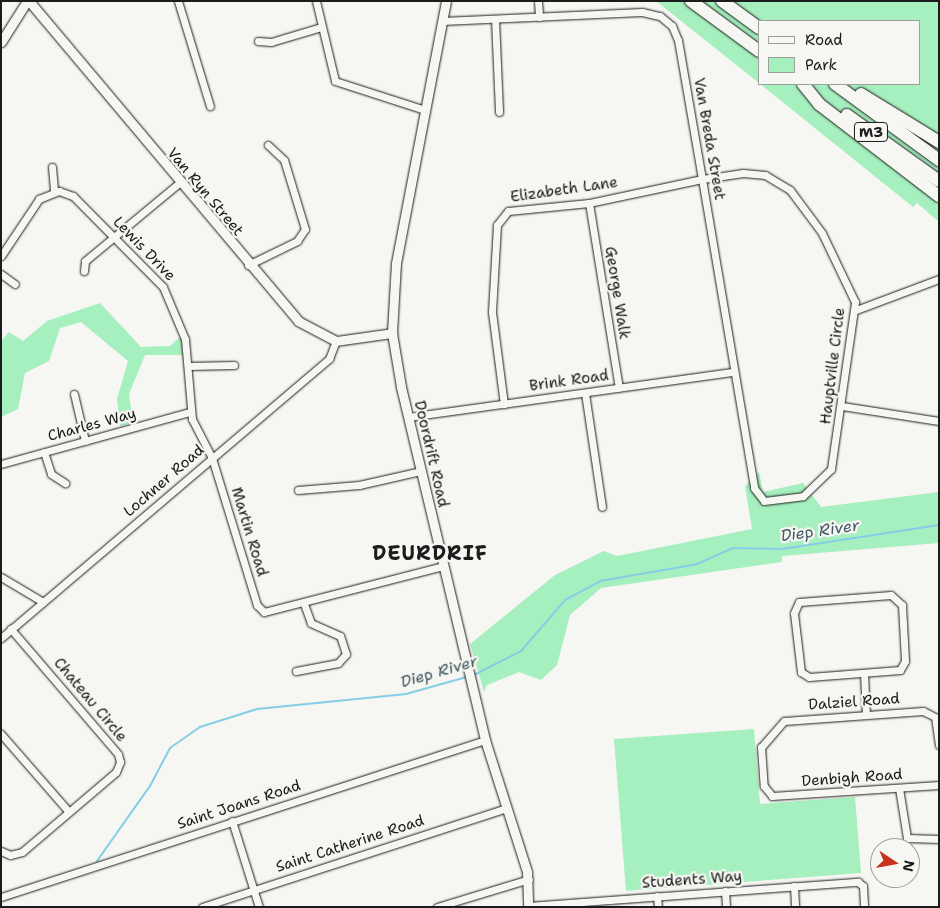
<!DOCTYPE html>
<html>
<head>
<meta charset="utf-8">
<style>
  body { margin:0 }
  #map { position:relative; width:940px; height:908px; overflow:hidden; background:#f6f6f2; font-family:"Shantell Sans",sans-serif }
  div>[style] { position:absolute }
  .green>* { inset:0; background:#a6efbe }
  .stream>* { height:2px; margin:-1px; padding:0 1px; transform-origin:1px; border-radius:1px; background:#85cee6 }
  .roads { filter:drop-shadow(0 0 1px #1c1c1c) drop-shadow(0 0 1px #1c1c1c) }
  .minor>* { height:7px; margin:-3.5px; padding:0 3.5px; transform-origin:3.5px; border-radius:3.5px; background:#f6f6f2 }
  .tertiary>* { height:9px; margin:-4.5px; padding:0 4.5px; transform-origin:4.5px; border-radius:4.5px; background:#f6f6f2 }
  .motorway>* { height:12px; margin:-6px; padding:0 6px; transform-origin:6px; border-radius:6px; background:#f6f6f2 }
  span { translate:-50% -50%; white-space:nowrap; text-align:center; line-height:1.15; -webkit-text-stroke:4.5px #f6f6f2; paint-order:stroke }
  .shield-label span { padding:1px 4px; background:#f6f6f2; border:1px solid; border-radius:4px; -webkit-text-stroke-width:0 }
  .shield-label { font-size:14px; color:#1c1c1c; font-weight:700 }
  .street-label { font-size:15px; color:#1c1c1c }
  .water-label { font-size:16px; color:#415a63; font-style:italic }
  .district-label { font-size:20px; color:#1c1c1c; font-weight:700; letter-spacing:1px }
  .frame { position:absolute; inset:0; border:2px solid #1c1c1c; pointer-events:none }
  .legend { position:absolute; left:758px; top:20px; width:162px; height:65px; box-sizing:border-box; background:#f6f6f2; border:1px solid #9f9f9c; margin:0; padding:6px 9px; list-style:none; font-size:15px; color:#1c1c1c }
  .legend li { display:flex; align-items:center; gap:10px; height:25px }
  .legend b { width:25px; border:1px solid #9f9f9c }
  .north { position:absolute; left:870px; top:838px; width:50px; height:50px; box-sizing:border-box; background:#f6f6f2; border:1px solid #9f9f9c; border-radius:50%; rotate:102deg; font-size:14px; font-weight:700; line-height:20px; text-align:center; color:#1c1c1c }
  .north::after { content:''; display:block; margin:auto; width:18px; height:22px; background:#c8321e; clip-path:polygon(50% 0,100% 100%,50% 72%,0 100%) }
</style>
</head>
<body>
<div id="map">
  <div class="green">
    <div style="clip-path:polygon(656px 1px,939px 1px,939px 222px,917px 203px,913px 207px,760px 84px,919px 84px,919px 21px,759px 21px,759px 83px)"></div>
    <div style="clip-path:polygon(100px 303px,141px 347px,170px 346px,181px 336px,183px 355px,145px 355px,129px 394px,133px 423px,120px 426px,117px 399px,128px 361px,81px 322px,60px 328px,49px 361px,25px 373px,18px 409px,1px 417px,1px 341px,9px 332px,23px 341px,47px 321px)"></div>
    <div style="clip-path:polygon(759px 472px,763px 492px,803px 483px,821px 507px,939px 492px,939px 543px,782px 556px,782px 562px,601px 588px,570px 615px,557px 665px,541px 680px,519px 672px,487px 685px,484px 692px,470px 644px,555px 575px,604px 551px,617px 556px,752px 529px,745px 486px)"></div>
    <div style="clip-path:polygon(754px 729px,760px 804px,855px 797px,861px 873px,626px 891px,614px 739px)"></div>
  </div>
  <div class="stream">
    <div style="left:472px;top:676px;width:55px;rotate:-27deg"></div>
    <div style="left:521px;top:651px;width:67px;rotate:-49.2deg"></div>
    <div style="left:565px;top:600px;width:40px;rotate:-28deg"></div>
    <div style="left:600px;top:581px;width:98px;rotate:-9.9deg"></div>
    <div style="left:697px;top:564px;width:39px;rotate:-24deg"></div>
    <div style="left:733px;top:548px;width:49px;rotate:1.2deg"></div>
    <div style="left:782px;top:549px;width:159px;rotate:-8.7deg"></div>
    <div style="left:97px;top:861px;width:92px;rotate:-54.8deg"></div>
    <div style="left:150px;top:786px;width:43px;rotate:-62.2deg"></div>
    <div style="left:170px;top:748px;width:37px;rotate:-35deg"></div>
    <div style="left:200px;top:727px;width:60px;rotate:-17.5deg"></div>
    <div style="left:257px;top:709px;width:150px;rotate:-5.7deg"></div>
    <div style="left:406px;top:694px;width:63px;rotate:-15.6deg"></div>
  </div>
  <div class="roads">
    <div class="minor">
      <div style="left:178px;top:1px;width:110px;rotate:73.1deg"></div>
      <div style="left:316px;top:1px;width:82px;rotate:76.6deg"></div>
      <div style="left:335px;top:81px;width:95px;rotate:17.9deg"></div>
      <div style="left:538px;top:1px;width:16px;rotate:86deg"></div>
      <div style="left:495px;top:19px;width:93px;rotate:87.5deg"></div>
      <div style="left:442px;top:21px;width:200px;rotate:-2.6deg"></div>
      <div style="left:642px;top:12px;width:18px;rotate:13deg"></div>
      <div style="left:660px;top:16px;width:16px;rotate:40deg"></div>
      <div style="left:672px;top:26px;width:15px;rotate:67deg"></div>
      <div style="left:678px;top:40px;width:141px;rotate:80.2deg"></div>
      <div style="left:702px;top:179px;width:313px;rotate:80.4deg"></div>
      <div style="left:754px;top:488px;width:16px;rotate:52deg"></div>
      <div style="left:764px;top:501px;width:39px;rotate:-7deg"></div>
      <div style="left:803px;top:496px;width:39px;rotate:-44deg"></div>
      <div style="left:831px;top:469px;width:169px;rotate:-81.8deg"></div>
      <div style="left:855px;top:302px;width:76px;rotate:-115.6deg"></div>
      <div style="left:822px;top:233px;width:54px;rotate:-126.7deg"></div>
      <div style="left:790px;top:190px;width:29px;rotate:-149deg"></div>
      <div style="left:765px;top:175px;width:22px;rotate:-175deg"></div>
      <div style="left:743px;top:173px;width:41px;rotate:171.7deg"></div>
      <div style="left:702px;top:179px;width:116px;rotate:168deg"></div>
      <div style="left:589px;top:203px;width:81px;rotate:174.4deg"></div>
      <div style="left:508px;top:211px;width:18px;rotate:128deg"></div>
      <div style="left:497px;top:225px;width:87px;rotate:93.3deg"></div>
      <div style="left:492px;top:312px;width:93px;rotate:82.6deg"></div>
      <div style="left:258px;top:41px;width:13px;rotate:4deg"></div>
      <div style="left:271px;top:42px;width:52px;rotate:-16.7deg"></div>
      <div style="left:52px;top:167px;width:24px;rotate:85deg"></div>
      <div style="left:589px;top:203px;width:187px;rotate:80.8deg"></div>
      <div style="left:1px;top:256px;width:69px;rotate:-56.3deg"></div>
      <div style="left:39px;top:199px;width:22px;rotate:-22deg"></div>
      <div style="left:59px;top:191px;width:15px;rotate:20deg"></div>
      <div style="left:73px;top:196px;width:128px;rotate:45.3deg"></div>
      <div style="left:163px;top:287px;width:56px;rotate:67.1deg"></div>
      <div style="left:185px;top:339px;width:80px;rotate:85deg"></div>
      <div style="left:192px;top:419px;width:44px;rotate:62.9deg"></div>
      <div style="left:212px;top:458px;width:154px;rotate:73deg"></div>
      <div style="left:257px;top:605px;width:10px;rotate:45deg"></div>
      <div style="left:264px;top:612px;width:185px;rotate:-14.4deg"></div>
      <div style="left:248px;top:265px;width:55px;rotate:-26.1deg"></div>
      <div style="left:297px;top:241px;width:14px;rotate:-56deg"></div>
      <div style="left:305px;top:229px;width:72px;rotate:-106.9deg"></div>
      <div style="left:284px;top:160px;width:22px;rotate:-137deg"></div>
      <div style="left:84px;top:271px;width:10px;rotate:-84deg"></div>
      <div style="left:85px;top:261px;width:122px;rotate:-39.7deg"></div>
      <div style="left:1px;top:274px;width:17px;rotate:36deg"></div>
      <div style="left:856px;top:310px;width:89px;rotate:-20.5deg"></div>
      <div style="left:188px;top:366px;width:46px;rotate:-1.2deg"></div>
      <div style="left:585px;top:393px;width:115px;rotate:81.5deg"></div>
      <div style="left:74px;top:394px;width:48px;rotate:76.8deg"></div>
      <div style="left:842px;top:406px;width:98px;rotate:8.8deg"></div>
      <div style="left:408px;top:417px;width:329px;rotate:-7.9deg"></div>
      <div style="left:44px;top:452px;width:23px;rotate:72deg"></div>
      <div style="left:51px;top:474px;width:17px;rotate:33deg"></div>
      <div style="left:1px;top:464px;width:196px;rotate:-15.4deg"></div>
      <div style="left:298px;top:490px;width:61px;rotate:-4.7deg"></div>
      <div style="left:359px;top:485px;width:64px;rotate:-12.7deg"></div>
      <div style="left:1px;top:577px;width:49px;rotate:30.8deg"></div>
      <div style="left:891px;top:595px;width:15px;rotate:42deg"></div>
      <div style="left:902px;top:605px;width:56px;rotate:86.9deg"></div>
      <div style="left:905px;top:661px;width:10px;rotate:119deg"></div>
      <div style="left:900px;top:670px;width:91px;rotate:175.6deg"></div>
      <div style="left:809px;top:677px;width:9px;rotate:-148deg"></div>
      <div style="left:801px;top:672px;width:59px;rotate:-96.8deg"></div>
      <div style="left:794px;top:613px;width:12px;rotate:-66deg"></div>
      <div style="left:799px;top:602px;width:92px;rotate:-4.4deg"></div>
      <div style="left:1px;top:638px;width:431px;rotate:-40.4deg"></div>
      <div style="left:329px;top:359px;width:19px;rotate:-69deg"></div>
      <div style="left:296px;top:671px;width:43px;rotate:-10.8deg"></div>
      <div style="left:338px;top:663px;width:12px;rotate:-48deg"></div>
      <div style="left:346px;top:654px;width:19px;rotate:-108deg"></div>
      <div style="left:340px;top:636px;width:32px;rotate:-156deg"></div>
      <div style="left:311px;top:623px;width:20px;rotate:-110deg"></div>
      <div style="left:864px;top:673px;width:42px;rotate:87.3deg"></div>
      <div style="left:1px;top:734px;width:103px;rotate:48.9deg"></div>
      <div style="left:939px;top:745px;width:28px;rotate:-98deg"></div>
      <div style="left:935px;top:717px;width:13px;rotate:-153deg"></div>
      <div style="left:923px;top:711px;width:139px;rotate:175.9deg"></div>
      <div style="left:784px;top:721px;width:35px;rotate:131deg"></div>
      <div style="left:761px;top:747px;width:39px;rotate:86deg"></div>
      <div style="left:764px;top:786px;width:13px;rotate:51deg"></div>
      <div style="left:772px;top:796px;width:167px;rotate:-3.8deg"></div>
      <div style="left:899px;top:788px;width:51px;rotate:80.9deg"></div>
      <div style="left:907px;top:838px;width:32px;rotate:2deg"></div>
      <div style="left:232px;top:821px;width:90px;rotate:72.6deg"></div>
      <div style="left:1px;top:851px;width:10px;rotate:24deg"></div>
      <div style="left:10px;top:855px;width:12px;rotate:-14deg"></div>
      <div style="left:22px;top:852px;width:123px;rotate:-40.4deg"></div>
      <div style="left:116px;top:772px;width:11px;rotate:-68deg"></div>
      <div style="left:120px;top:762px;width:8px;rotate:-104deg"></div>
      <div style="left:118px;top:754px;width:165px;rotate:-130.6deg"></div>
      <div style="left:794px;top:886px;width:21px;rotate:87deg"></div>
      <div style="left:725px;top:891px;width:16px;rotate:86deg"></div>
      <div style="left:657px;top:896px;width:11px;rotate:85deg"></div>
      <div style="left:1px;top:897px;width:509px;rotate:-17.97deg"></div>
      <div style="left:528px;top:906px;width:331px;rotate:-4.2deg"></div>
      <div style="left:858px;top:882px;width:6px;rotate:39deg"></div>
      <div style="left:863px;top:886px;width:21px;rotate:87deg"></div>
      <div style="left:202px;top:907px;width:320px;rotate:-18deg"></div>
      <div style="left:437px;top:907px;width:96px;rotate:-16.9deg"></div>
    </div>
    <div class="tertiary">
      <div style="left:29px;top:1px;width:418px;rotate:49.9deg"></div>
      <div style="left:298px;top:321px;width:43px;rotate:27.8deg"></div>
      <div style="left:336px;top:341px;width:57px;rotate:-8.1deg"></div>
      <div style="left:446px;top:1px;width:267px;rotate:100.8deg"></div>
      <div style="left:396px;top:263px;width:70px;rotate:93.3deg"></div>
      <div style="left:392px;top:333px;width:55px;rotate:80.5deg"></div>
      <div style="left:401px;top:387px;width:363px;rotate:76.6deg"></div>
      <div style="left:485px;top:740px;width:139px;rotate:72.3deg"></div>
      <div style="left:527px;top:872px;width:35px;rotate:88deg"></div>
      <div style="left:1px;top:42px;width:49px;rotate:-57.6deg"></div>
    </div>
    <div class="motorway">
      <div style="left:691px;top:1px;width:84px;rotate:36.3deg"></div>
      <div style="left:722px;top:1px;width:46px;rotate:36.1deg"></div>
      <div style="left:803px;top:84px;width:26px;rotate:51deg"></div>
      <div style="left:819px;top:104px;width:151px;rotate:37.5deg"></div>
      <div style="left:835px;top:84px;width:129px;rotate:36.2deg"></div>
      <div style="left:861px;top:94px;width:92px;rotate:31.6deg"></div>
      <div style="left:847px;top:115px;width:113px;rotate:35.7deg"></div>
    </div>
  </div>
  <div class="shield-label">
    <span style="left:871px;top:132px">M3</span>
  </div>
  <div class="street-label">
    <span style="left:709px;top:139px;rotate:80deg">Van Breda Street</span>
    <span style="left:564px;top:190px;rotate:-8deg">Elizabeth Lane</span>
    <span style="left:205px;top:192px;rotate:50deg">Van Ryn Street</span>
    <span style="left:144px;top:249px;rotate:46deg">Lewis Drive</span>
    <span style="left:617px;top:293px;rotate:81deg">George Walk</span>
    <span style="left:833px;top:366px;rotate:-83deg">Hauptville Circle</span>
    <span style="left:569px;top:381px;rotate:-8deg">Brink Road</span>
    <span style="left:92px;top:425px;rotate:-15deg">Charles Way</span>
    <span style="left:431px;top:454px;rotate:77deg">Doordrift Road</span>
    <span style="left:164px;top:481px;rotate:-41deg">Lochner Road</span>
    <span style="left:249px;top:532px;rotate:73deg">Martin Road</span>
    <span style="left:90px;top:700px;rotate:50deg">Chateau Circle</span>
    <span style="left:854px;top:702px;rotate:-4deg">Dalziel Road</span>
    <span style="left:852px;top:778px;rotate:-4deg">Denbigh Road</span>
    <span style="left:239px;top:805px;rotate:-18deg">Saint Joans Road</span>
    <span style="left:350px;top:844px;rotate:-18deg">Saint Catherine Road</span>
    <span style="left:692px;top:880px;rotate:-4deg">Students Way</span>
  </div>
  <div class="water-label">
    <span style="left:820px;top:531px;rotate:-8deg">Diep River</span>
    <span style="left:439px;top:672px;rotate:-16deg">Diep River</span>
  </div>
  <div class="district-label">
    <span style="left:430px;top:553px">DEURDRIF</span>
  </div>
  <div class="frame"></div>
  <ul class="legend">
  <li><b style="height:6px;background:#f6f6f2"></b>Road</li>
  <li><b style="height:14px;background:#a6efbe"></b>Park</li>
  </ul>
  <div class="north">N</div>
</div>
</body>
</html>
